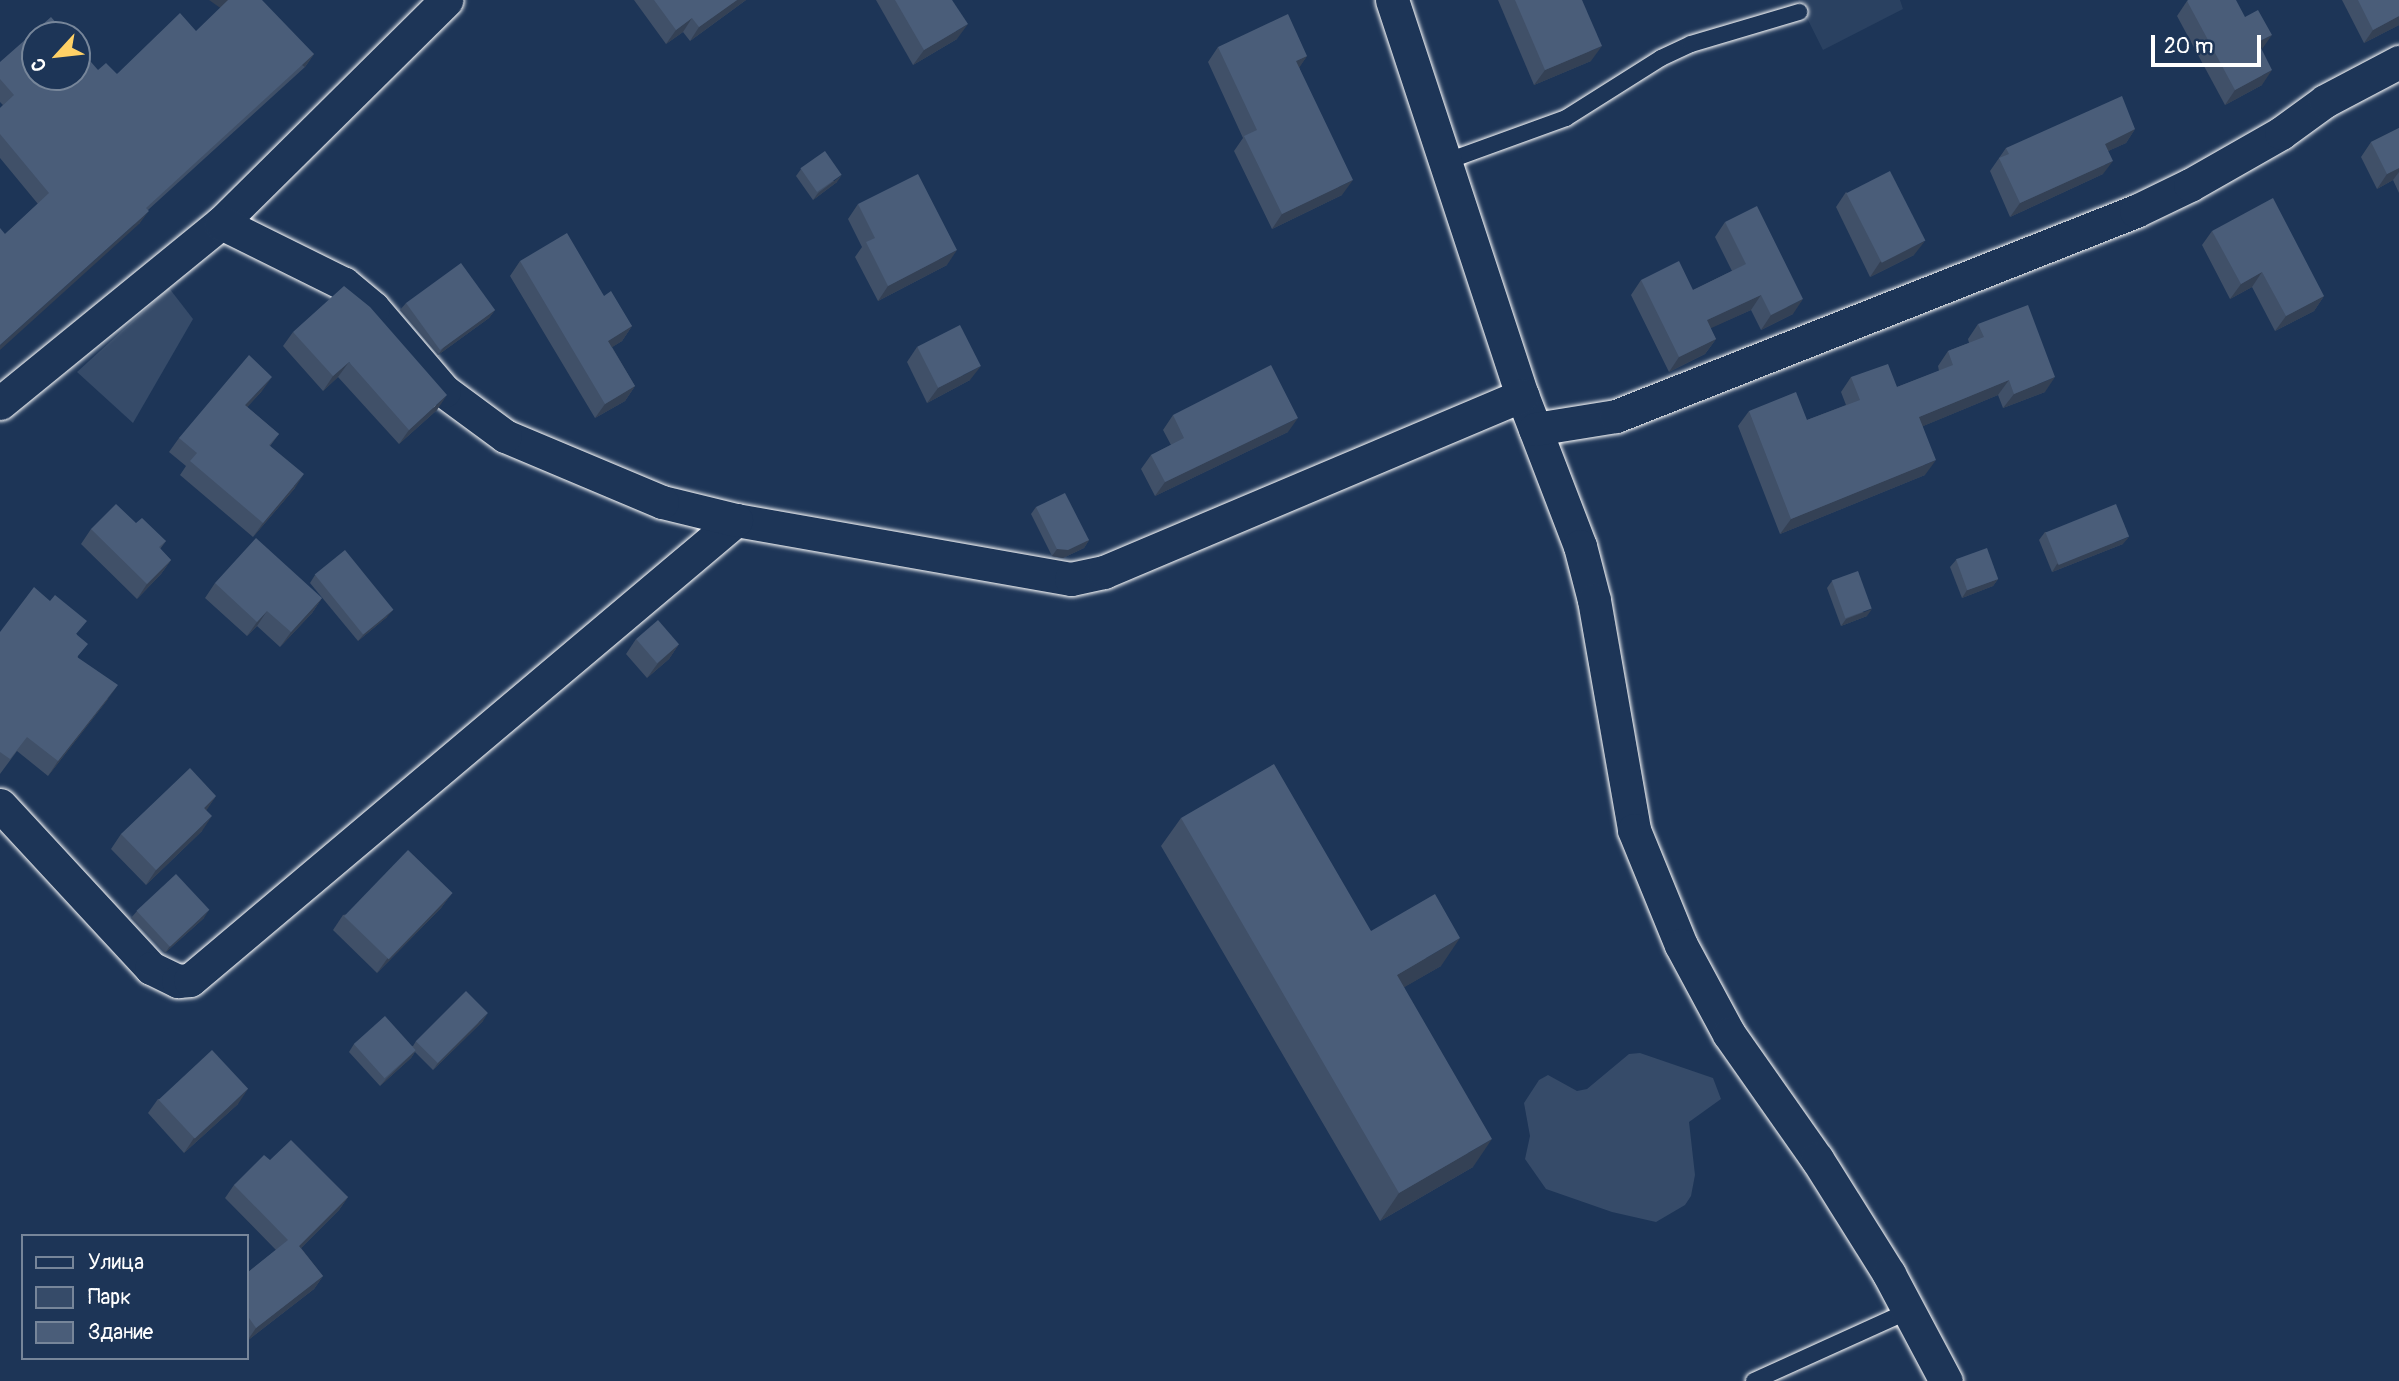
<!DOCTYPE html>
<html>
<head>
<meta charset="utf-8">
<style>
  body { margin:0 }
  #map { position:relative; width:2399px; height:1381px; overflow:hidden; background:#1d3557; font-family:Pangolin,sans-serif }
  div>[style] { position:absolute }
  .built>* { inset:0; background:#2a4161 }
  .green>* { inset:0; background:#364b69 }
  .roads { filter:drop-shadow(0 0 2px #fff) drop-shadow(0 0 2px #fff) }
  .lane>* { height:16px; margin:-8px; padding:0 8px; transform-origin:8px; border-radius:8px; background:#1d3557 }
  .street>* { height:33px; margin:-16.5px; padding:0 16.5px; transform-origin:16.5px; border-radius:16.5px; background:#1d3557 }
  .wall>* { inset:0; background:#405068 }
  .shaded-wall>* { inset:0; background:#344155; transform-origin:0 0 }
  .building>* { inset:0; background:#4a5d79; transform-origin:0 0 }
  span { translate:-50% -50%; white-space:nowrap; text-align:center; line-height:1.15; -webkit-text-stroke:6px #1d3557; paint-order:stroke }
  .legend { position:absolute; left:21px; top:1234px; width:228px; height:126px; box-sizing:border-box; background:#1d3557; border:2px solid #77869a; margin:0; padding:9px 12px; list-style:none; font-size:21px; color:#fff }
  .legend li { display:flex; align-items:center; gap:14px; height:35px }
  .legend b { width:35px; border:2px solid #77869a }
  .north { position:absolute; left:21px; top:21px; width:70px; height:70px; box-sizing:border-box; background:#1d3557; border:2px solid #77869a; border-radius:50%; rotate:243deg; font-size:19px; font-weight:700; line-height:28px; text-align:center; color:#fff }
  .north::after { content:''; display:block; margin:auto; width:24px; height:32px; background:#ffd166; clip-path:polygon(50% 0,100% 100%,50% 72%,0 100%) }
  .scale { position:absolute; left:2151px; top:35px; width:110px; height:32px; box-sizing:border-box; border:4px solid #fff; border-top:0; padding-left:9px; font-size:21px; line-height:24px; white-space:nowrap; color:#fff; -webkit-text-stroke:5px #1d3557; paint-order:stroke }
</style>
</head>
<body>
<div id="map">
  <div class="built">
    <div style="clip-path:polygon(1798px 0,1900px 0,1903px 9px,1823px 50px)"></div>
  </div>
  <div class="green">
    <div style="clip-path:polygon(169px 288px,193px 319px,133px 423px,77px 372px)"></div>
    <div style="clip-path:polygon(1640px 1053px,1713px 1078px,1721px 1099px,1689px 1122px,1695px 1175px,1691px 1196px,1685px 1205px,1656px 1222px,1612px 1212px,1546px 1189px,1525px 1159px,1530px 1136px,1524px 1103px,1539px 1080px,1548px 1075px,1577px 1091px,1587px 1089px,1629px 1054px)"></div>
  </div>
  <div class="roads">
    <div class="lane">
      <div style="left:1442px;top:163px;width:132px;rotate:-19.9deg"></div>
      <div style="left:1566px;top:118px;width:112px;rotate:-32.3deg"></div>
      <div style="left:1661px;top:58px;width:33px;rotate:-25deg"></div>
      <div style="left:1691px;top:44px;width:113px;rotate:-16.5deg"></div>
      <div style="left:1754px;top:1381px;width:169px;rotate:-24.4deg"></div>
    </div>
    <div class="street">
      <div style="left:1392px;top:0;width:416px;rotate:71.8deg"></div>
      <div style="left:1522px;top:395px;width:162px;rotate:69deg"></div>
      <div style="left:1580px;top:546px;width:56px;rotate:75.5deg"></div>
      <div style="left:1594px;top:600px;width:233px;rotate:80.1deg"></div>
      <div style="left:1634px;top:830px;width:124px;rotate:67.8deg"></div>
      <div style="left:1681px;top:945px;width:101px;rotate:61.7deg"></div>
      <div style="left:1729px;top:1034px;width:153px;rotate:54.9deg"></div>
      <div style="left:1817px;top:1159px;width:136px;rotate:57.9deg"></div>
      <div style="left:1889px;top:1274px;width:121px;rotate:62deg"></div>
      <div style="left:0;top:403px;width:285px;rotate:-39.2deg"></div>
      <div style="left:221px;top:223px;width:317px;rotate:-44.7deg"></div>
      <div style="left:1535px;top:429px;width:82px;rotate:-9.1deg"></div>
      <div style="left:1616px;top:416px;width:559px;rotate:-21.52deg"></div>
      <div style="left:2136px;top:211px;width:60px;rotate:-25.7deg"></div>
      <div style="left:2190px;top:185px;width:105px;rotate:-29.7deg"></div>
      <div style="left:2281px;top:133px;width:54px;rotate:-36deg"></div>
      <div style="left:2325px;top:101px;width:84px;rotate:-27.8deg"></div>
      <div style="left:736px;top:520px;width:340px;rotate:10deg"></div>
      <div style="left:1071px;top:579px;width:34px;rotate:-12deg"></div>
      <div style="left:1104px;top:572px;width:454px;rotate:-22.9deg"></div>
      <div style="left:0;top:805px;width:222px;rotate:47.2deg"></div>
      <div style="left:151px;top:968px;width:30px;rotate:26deg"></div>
      <div style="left:178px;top:981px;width:12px;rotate:-5deg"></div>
      <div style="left:190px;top:980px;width:714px;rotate:-40.11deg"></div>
      <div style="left:736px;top:520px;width:76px;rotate:-166.3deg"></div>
      <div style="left:662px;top:502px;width:170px;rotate:-157.2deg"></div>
      <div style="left:505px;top:436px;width:76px;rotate:-143.6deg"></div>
      <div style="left:444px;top:391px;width:109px;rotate:-130.5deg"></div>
      <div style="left:373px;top:308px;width:38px;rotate:-140deg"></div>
      <div style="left:344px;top:284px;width:137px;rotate:-153.6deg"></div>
    </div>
  </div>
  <div class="wall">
    <div style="clip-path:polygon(634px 0,746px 0,690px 41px,683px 32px,666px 44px)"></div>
    <div style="clip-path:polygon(876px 0,952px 0,957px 39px,913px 65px)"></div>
    <div style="clip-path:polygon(1498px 0,1582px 0,1591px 61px,1534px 85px)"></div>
    <div style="clip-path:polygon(2342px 0,2399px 0,2399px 25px,2364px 43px)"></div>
    <div style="clip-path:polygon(2187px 1px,2262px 50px,2262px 85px,2225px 105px,2177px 16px)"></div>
    <div style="clip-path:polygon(196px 31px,314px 54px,305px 67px,148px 210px,139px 224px,5px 234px,38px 204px,0 158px,0 108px,3px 105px,0 102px,0 62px,98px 70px,117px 74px)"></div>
    <div style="clip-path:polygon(1218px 47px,1307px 56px,1299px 67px,1342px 195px,1272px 229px,1234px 151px,1243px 138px,1208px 62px)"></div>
    <div style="clip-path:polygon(2399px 128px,2399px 193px,2393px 180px,2377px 189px,2361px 157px,2371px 142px)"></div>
    <div style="clip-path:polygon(2135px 129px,2126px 143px,2108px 151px,2103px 174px,2010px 217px,1990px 171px,2006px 148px)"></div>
    <div style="clip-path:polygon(801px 169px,837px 182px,813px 200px,796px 176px)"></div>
    <div style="clip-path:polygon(1846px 192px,1914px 255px,1870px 277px,1836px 207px)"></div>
    <div style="clip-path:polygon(858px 204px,947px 265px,878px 301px,855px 257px,862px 247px,848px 219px)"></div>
    <div style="clip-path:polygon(1725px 222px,1793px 314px,1761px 330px,1751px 310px,1710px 328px,1716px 339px,1705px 354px,1669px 372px,1631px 295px,1641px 280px,1693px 290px,1732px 271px,1715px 237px)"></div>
    <div style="clip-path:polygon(2212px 231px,2324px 296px,2314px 311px,2275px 331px,2252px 287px,2230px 299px,2202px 245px)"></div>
    <div style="clip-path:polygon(520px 261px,604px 296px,632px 326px,622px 341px,612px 347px,635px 386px,625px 401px,595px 418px,510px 276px)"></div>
    <div style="clip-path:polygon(406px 303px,495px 310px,489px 318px,438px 355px,400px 310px)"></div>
    <div style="clip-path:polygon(1978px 324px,2045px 392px,2003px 408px,1998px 395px,1923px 426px,1925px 475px,1780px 534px,1738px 426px,1749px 411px,1807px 420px,1846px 405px,1841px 392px,1851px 377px,1897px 387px,1939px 371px,1938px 366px,1948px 351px,1969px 343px,1968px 339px)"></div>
    <div style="clip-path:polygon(293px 332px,437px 410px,399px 444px,338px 377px,323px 391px,283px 346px)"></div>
    <div style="clip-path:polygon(917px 347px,970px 380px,927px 403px,907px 362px)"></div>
    <div style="clip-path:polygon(262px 391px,247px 407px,279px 434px,270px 446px,295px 488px,253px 537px,180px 475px,186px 466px,169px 452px,179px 438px)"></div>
    <div style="clip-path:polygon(1173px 415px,1288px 432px,1155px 496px,1141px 469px,1151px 455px,1171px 445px,1163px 430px)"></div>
    <div style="clip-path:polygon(1036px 507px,1089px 540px,1084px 548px,1063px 558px,1052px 556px,1031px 514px)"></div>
    <div style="clip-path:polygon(136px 523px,166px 541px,160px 549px,171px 560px,161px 574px,137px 599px,81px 544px,91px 529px)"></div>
    <div style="clip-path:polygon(2045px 532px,2123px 544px,2052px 572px,2039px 540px)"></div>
    <div style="clip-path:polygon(1956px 560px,1998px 579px,1993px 586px,1962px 598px,1950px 567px)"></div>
    <div style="clip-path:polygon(315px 575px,387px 617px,358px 641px,310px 583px)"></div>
    <div style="clip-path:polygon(1832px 581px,1867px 616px,1841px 626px,1827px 588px)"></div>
    <div style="clip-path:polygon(215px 583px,322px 598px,312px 613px,280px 647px,257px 626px,247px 636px,205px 598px)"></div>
    <div style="clip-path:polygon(0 632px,77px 634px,78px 658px,108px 699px,48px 776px,17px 751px,0 774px)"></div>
    <div style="clip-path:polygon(636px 639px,679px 644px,669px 659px,647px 678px,626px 654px)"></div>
    <div style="clip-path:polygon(216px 796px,206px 810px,202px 831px,146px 885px,111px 849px,121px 834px)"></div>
    <div style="clip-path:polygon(1181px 818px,1371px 931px,1441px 966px,1404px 987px,1473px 1167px,1380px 1221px,1161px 846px)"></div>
    <div style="clip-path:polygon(452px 893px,441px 908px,377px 973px,333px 930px,343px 915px)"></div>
    <div style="clip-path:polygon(137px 911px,204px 918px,165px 953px,131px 918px)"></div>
    <div style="clip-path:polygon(483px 1021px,433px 1070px,415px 1052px,411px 1058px,380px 1086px,349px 1052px,354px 1044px,413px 1046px,416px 1041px)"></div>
    <div style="clip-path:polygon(158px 1099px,238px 1104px,184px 1153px,148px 1113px)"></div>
    <div style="clip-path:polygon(270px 1160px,348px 1197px,339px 1210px,301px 1248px,323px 1276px,314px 1289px,247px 1341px,247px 1273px,276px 1250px,225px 1198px,234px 1185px)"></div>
  </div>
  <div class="shaded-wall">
    <div style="clip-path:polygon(737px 0,746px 0,690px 41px,699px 27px)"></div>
    <div style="clip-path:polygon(2399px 16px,2399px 25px,2364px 43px,2373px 30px)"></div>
    <div style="clip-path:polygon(692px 18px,683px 32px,666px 44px,676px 30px)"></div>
    <div style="clip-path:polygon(968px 24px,957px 39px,913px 65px,924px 50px)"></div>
    <div style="clip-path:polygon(2272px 35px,2262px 49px,2258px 42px)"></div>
    <div style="clip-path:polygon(1602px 46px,1591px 61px,1534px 85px,1545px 70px)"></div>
    <div style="left:314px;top:54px;width:16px;height:228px;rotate:125deg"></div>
    <div style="clip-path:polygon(1307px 56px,1297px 71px,1296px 61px)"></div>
    <div style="clip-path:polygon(2272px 70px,2262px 85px,2225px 105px,2235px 90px)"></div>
    <div style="clip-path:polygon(2135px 129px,2126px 143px,2095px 157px,2105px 144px)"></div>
    <div style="clip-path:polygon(2113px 161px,2103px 174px,2010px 217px,2020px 203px)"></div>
    <div style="clip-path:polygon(2399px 168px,2399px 172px,2393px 180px,2377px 189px,2387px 174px)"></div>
    <div style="clip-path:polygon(842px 175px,837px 182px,813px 200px,818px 193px)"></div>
    <div style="clip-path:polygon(1353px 180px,1342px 195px,1272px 229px,1282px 214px)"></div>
    <div style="clip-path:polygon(149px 211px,139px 224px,0 350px,0 345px)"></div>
    <div style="clip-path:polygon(1925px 241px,1914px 255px,1870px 277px,1880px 262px)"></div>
    <div style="clip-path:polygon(957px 250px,947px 265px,878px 301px,888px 286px)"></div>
    <div style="clip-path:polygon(2262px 272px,2252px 287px,2230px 299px,2241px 284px)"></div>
    <div style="clip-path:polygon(1761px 295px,1751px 310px,1696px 335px,1707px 320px)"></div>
    <div style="clip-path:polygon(2324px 296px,2314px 311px,2275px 331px,2286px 316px)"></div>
    <div style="clip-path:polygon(1803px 299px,1793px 314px,1761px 330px,1771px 315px)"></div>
    <div style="clip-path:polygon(495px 310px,489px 318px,438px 355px,444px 347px)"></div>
    <div style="clip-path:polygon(632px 326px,622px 341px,598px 356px,608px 341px)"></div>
    <div style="clip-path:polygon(1716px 339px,1705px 354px,1669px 372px,1679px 357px)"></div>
    <div style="clip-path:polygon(349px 362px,338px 377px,323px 391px,333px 376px)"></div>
    <div style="clip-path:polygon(981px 366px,970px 380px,927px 403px,938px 388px)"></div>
    <div style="clip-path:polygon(272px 377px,262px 391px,236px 419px,245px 405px)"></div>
    <div style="clip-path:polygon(2055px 377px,2045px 392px,2003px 408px,2014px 394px)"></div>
    <div style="clip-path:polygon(2009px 380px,1998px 395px,1909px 432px,1919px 417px)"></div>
    <div style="clip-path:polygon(635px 386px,625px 401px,595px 418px,605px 404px)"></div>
    <div style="clip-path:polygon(447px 395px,437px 410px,399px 444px,409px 430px)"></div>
    <div style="clip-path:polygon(1298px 418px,1288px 432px,1155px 496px,1165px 482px)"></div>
    <div style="clip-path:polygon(1936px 460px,1925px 475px,1780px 534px,1791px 519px)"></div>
    <div style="clip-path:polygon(304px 474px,295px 488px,253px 537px,263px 523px)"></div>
    <div style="clip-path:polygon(2129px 537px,2123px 544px,2052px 572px,2057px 564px)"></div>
    <div style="clip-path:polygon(1089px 540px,1084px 548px,1063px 558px,1052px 556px,1057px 549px)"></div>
    <div style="clip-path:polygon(171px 560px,161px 574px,137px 599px,147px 584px)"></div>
    <div style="clip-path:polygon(1998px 579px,1993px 586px,1962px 598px,1967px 590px)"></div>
    <div style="clip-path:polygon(322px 598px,312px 613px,280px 647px,291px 632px)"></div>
    <div style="clip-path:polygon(1872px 609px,1867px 616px,1841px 626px,1846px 619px)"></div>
    <div style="clip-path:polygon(393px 610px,387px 617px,358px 641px,364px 634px)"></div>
    <div style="clip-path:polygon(267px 611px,257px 626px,247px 636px,257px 622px)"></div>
    <div style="clip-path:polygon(679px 644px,669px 659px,647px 678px,658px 663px)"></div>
    <div style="clip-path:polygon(118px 685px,108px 699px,48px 776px,58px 761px)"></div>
    <div style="clip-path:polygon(216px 796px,206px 811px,204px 808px)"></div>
    <div style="clip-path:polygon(212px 816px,202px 831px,146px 885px,156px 870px)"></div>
    <div style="clip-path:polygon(452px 893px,441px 908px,377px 973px,387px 959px)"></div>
    <div style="clip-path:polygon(209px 910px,204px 918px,165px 953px,170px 946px)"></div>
    <div style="clip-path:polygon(1460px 938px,1441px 966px,1377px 1003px,1397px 975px)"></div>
    <div style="clip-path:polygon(488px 1013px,483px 1021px,433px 1070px,438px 1063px)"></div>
    <div style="clip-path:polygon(416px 1050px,411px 1058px,380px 1086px,386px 1079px)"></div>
    <div style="clip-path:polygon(248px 1089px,238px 1104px,184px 1153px,194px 1138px)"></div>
    <div style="clip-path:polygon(1492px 1139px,1473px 1167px,1380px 1221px,1399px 1193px)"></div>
    <div style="clip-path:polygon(348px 1197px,339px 1210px,290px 1259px,299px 1246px)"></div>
    <div style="clip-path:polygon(323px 1276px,314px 1289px,247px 1341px,256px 1328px)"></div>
  </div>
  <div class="building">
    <div style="clip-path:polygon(228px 0,262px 0,314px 54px,146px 208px,149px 211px,0 345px,0 228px,5px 234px,49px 193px,0 134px,0 108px,14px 95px,0 79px,0 62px,51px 17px,67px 35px,35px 35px,35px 77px,77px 77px,77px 46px,98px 70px,106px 63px,117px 74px,180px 13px,196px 31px)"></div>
    <div style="clip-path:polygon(654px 0,737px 0,699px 27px,692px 18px,676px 30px)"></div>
    <div style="clip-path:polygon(895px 0,952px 0,968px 24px,924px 50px)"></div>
    <div style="clip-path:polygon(1515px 0,1582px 0,1602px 46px,1545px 70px)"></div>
    <div style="clip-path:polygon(2188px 0,2236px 0,2245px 17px,2258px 10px,2272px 35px,2258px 42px,2272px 70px,2235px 90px,2187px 1px)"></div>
    <div style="clip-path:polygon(2358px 0,2399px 0,2399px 16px,2373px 30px)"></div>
    <div style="clip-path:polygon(1288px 14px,1307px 56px,1296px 61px,1353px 180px,1282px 214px,1244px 136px,1257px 130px,1218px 47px)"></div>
    <div style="clip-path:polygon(2122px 96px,2135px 129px,2105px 144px,2113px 161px,2020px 203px,1999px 158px,2009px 154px,2006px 148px)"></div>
    <div style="clip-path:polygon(2399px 128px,2399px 168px,2387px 174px,2371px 142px)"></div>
    <div style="left:825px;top:151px;width:29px;height:30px;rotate:55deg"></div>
    <div style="left:1890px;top:171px;width:78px;height:49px;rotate:63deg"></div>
    <div style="clip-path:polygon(918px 174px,957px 250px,888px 286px,866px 242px,875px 238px,858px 204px)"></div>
    <div style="clip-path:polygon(2273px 198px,2324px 296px,2286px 316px,2262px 272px,2241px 284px,2212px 231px)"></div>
    <div style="clip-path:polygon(1757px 206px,1803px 299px,1771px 315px,1761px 295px,1707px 320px,1716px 339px,1679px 357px,1641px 280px,1679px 261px,1693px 290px,1746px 264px,1725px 222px)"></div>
    <div style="clip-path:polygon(567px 233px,604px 296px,611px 291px,632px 326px,608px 341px,635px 386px,605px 404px,520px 261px)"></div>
    <div style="left:461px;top:263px;width:58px;height:68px;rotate:54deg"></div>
    <div style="clip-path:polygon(344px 286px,370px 307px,447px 395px,409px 430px,349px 362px,333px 376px,293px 332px)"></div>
    <div style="clip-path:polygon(2028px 305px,2055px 377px,2014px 394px,2009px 380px,1919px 417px,1936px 460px,1791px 519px,1749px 411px,1796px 392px,1807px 420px,1860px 400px,1851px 377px,1888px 364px,1897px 387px,1953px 365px,1948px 351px,1984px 337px,1978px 324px)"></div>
    <div style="left:960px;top:325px;width:46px;height:48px;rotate:63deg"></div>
    <div style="clip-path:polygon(249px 355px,272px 377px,245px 405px,279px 434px,269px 445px,304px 474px,263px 523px,190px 461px,197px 453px,179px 438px)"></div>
    <div style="clip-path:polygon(1271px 365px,1298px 418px,1165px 482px,1151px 455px,1184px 438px,1173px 415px)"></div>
    <div style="clip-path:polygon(1065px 493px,1089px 540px,1068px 550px,1057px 549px,1036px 507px)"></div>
    <div style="clip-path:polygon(116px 504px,136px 523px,142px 518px,166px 541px,159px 547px,171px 560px,147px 584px,91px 529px)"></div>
    <div style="left:2116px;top:504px;width:35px;height:76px;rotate:68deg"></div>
    <div style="clip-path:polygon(256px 538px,322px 598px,291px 632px,267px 611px,257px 622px,215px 583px)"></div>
    <div style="left:1987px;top:548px;width:33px;height:33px;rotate:70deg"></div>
    <div style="left:345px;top:550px;width:77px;height:39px;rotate:51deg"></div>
    <div style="left:1858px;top:571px;width:40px;height:28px;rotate:70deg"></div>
    <div style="clip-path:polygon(34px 587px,50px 601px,55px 595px,87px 621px,76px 634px,88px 644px,77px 657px,118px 685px,58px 761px,27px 737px,10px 759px,0 752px,0 632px)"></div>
    <div style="left:658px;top:620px;width:32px;height:29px;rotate:49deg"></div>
    <div style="clip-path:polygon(1274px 764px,1371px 931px,1435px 894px,1460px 938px,1397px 975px,1492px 1139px,1399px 1193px,1181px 818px)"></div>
    <div style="clip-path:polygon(190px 768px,216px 796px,204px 808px,212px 816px,156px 870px,121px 834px)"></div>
    <div style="left:408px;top:850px;width:62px;height:92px;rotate:44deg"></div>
    <div style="left:176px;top:874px;width:49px;height:54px;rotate:47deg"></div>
    <div style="left:466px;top:991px;width:31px;height:71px;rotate:45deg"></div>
    <div style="left:385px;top:1016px;width:46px;height:42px;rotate:48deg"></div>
    <div style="left:212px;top:1050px;width:53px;height:73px;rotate:47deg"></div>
    <div style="clip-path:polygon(291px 1140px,348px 1197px,299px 1246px,323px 1276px,256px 1328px,247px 1315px,247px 1273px,288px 1240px,234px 1185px,264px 1155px,270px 1160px)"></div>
  </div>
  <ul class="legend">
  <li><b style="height:9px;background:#1d3557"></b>Улица</li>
  <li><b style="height:19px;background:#364b69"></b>Парк</li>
  <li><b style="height:19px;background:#4a5d79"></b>Здание</li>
  </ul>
  <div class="north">С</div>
  <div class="scale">20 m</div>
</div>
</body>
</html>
